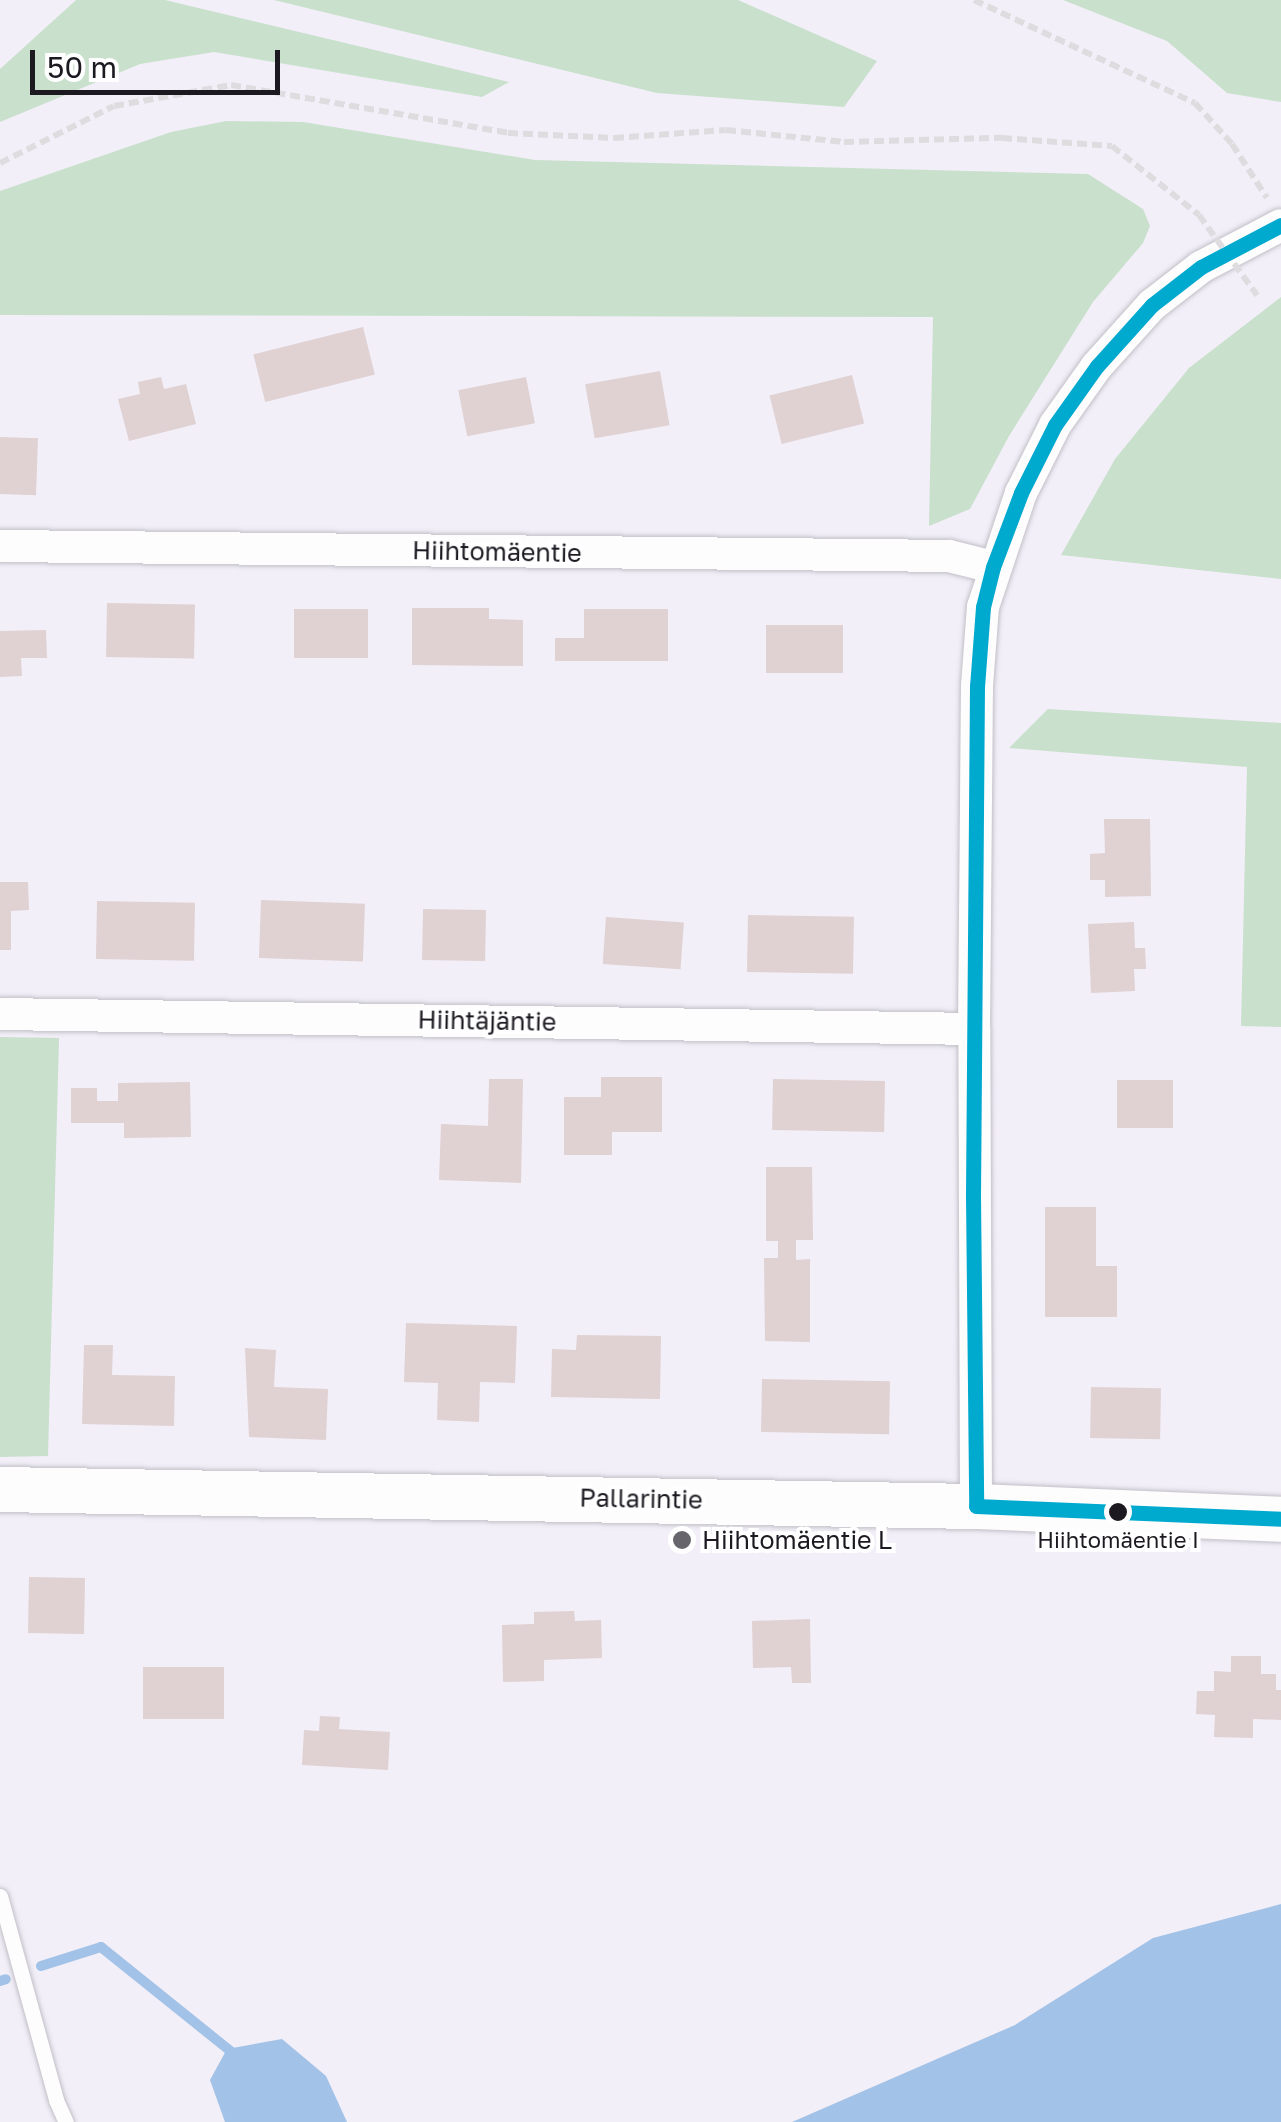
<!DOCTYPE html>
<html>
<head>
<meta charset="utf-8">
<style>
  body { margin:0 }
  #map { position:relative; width:1281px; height:2122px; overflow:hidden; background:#f2eff8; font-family:"Golos Text",sans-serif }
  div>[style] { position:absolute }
  .green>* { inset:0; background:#c9e0cc }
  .water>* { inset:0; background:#a2c2e7 }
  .stream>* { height:10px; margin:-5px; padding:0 5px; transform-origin:5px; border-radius:5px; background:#a2c2e7 }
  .building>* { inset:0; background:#e0d1d2; transform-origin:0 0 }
  .path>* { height:6px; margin-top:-3px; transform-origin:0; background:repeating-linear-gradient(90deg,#dedcdf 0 10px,transparent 0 15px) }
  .roads { filter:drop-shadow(0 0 2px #c2bfc7) drop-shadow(0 0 2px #c2bfc7) }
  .lane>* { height:15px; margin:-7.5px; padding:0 7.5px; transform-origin:7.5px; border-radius:7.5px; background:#fdfdfe }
  .street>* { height:32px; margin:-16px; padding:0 16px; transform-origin:16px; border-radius:16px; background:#fdfdfe }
  .secondary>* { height:45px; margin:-22.5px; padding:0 22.5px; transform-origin:22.5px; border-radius:22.5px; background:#fdfdfe }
  .path-bridge>* { height:6px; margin-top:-3px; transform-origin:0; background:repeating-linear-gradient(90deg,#dedcdf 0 10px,transparent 0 15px) }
  .bus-1>* { height:15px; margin:-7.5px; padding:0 7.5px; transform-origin:7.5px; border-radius:7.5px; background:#00a9ce }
  .dots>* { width:28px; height:28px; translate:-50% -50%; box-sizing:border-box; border:5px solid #fff; border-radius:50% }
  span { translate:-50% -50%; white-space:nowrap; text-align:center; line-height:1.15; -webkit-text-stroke:8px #fff; paint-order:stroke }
  .bus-label { font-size:22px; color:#1c1921 }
  .street-label { font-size:25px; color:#1c1921 }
  .poi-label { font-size:25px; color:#1c1921 }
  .left { translate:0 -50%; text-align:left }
  .scale { position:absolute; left:30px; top:50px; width:250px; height:45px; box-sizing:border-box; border:5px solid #1c1921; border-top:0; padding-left:12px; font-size:30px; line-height:35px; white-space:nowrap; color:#1c1921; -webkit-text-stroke:8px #fff; paint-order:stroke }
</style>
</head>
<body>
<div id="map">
  <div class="green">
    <div style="clip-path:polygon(76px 0,165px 0,509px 82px,482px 97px,214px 52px,140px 64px,0 122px,0 69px)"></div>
    <div style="clip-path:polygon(274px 0,738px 0,877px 61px,844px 107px,657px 93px)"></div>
    <div style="clip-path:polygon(1063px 0,1281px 0,1281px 102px,1227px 93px,1167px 41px)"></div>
    <div style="clip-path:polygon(226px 121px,303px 122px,535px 160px,1088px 174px,1143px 209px,1150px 226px,1143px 243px,1093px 302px,1009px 436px,970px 509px,929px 526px,933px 317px,0 315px,0 191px,171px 132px)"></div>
    <div style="clip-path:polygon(1281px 297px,1281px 579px,1061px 555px,1115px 459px,1189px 368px)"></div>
    <div style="clip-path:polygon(1048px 709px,1281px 723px,1281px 1027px,1241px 1026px,1247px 767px,1009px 748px)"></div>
    <div style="clip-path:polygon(0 1037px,59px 1038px,48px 1456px,0 1457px)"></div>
  </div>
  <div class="water">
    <div style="clip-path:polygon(1281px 1904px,1281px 2122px,792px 2122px,1015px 2025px,1153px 1938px)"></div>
    <div style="clip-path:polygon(282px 2039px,326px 2076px,347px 2122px,225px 2122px,210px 2080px,227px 2049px)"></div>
  </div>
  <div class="stream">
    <div style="left:41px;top:1966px;width:63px;rotate:-17.6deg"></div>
    <div style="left:101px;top:1947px;width:171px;rotate:38.8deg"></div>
    <div style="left:0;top:1981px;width:6px;rotate:-18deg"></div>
  </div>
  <div class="building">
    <div style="left:363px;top:327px;width:49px;height:113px;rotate:76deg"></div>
    <div style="left:660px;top:371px;width:55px;height:76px;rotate:80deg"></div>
    <div style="left:852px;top:375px;width:50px;height:85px;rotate:76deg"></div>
    <div style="clip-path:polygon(161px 377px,164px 389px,186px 384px,196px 424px,129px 441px,118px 399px,140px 394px,138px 382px)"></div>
    <div style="left:526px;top:377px;width:47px;height:69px;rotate:79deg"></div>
    <div style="left:0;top:437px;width:38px;height:57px;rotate:2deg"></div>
    <div style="left:107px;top:603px;width:88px;height:54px;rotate:1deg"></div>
    <div style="clip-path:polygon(412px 608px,489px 608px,489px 619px,523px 620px,523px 666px,412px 665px)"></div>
    <div style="left:294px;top:609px;width:74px;height:49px"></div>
    <div style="clip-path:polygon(584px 609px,668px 609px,668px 661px,555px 661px,555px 638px,584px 638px)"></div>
    <div style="left:766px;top:625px;width:77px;height:48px"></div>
    <div style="clip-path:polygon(46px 630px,47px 658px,21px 658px,22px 676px,0 677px,0 631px)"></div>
    <div style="clip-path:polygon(1104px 819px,1150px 819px,1151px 896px,1105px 897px,1105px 880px,1090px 880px,1090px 854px,1105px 853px)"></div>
    <div style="clip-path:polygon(0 882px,28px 882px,29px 910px,11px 911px,11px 950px,0 950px)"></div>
    <div style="left:261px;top:900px;width:104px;height:58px;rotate:2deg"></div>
    <div style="left:97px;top:901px;width:98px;height:58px;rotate:1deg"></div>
    <div style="left:423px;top:909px;width:63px;height:51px;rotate:1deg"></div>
    <div style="left:748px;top:915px;width:106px;height:57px;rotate:1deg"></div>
    <div style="left:606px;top:917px;width:78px;height:47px;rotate:4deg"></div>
    <div style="clip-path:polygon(1134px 922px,1135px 948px,1145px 948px,1146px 969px,1134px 969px,1135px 991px,1091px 993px,1088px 924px)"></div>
    <div style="clip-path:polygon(601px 1077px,662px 1077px,662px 1132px,612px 1132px,612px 1155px,564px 1155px,564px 1097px,601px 1097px)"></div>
    <div style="clip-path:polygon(489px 1079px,523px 1079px,521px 1183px,439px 1180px,441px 1124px,488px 1126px)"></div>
    <div style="left:773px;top:1079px;width:112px;height:51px;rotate:1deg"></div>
    <div style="left:1117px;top:1080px;width:56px;height:48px"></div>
    <div style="clip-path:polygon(190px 1082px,191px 1137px,124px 1138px,124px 1123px,71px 1123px,71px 1088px,97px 1088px,97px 1101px,118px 1101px,118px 1083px)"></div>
    <div style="clip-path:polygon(766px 1167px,812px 1167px,813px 1240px,796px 1240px,796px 1260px,810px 1259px,810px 1342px,765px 1341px,764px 1258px,778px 1258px,778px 1241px,766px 1241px)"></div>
    <div style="clip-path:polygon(1045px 1207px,1096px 1207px,1096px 1266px,1117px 1266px,1117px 1317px,1045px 1317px)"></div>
    <div style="clip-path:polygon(406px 1323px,517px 1326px,515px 1383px,480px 1382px,479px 1422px,437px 1420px,438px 1383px,404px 1382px)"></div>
    <div style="clip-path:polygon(577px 1335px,661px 1336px,660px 1399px,551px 1397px,552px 1349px,576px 1350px)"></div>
    <div style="clip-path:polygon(84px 1345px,113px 1345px,112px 1375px,175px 1376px,174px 1426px,82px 1424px)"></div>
    <div style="clip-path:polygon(245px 1348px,276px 1350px,274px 1387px,328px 1389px,326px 1440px,249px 1437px)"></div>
    <div style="left:762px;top:1379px;width:128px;height:53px;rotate:1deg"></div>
    <div style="left:1091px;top:1387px;width:70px;height:51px;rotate:1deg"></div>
    <div style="left:29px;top:1577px;width:56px;height:56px;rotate:1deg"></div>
    <div style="clip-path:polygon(574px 1611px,575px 1621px,601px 1620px,602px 1658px,544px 1660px,544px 1681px,503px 1682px,502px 1625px,534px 1624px,534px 1612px)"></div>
    <div style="clip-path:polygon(810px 1619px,811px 1683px,792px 1683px,791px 1667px,753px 1668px,752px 1621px)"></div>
    <div style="clip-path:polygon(1231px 1656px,1261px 1656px,1261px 1674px,1276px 1674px,1276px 1690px,1281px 1690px,1281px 1720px,1253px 1719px,1253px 1738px,1214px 1737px,1215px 1715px,1196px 1714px,1197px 1691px,1214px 1691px,1214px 1671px,1231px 1672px)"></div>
    <div style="left:143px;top:1667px;width:81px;height:52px"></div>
    <div style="clip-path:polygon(320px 1716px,340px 1717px,339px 1729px,390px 1732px,388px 1770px,302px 1765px,304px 1730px,319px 1731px)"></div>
  </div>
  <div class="path">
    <div style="left:974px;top:0;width:244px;rotate:25deg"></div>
    <div style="left:1195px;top:103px;width:55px;rotate:47.9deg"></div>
    <div style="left:1232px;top:144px;width:64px;rotate:57.1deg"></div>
    <div style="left:0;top:163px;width:127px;rotate:-26.6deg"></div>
    <div style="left:114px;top:106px;width:119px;rotate:-10.2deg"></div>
    <div style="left:231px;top:85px;width:281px;rotate:9.8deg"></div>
    <div style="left:508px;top:133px;width:106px;rotate:2.7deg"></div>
    <div style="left:614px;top:138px;width:112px;rotate:-4.1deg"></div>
    <div style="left:726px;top:130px;width:119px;rotate:5.8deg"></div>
    <div style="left:844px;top:142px;width:158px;rotate:-1.5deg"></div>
    <div style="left:1002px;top:138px;width:110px;rotate:4.2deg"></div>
    <div style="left:1112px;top:146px;width:111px;rotate:38.4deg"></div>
  </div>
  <div class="roads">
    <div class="lane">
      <div style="left:0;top:1896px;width:212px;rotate:74.6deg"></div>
      <div style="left:56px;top:2100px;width:24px;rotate:66deg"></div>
    </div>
    <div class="street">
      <div style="left:0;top:546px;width:949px;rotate:0.6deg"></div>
      <div style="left:949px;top:556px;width:45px;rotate:14deg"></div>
      <div style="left:0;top:1014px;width:974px;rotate:0.88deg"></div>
      <div style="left:976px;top:1506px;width:477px;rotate:-90.2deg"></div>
      <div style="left:974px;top:1029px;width:343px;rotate:-89.5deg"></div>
      <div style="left:977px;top:686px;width:79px;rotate:-85.7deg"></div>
      <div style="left:983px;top:607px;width:120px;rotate:-71.6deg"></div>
      <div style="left:1021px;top:493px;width:76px;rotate:-63.4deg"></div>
      <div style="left:1055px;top:425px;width:72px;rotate:-54.6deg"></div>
      <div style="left:1097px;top:366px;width:82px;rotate:-48deg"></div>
      <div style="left:1152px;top:305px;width:62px;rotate:-37.8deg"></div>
      <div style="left:1201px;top:267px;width:90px;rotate:-27.7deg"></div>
    </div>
    <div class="secondary">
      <div style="left:0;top:1489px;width:976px;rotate:1deg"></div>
      <div style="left:976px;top:1506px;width:305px;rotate:2.4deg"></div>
    </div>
  </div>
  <div class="path-bridge">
    <div style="left:1199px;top:215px;width:99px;rotate:54.1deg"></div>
  </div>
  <div class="bus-1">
    <div style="left:1281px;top:225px;width:90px;rotate:152.3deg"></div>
    <div style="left:1201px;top:267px;width:62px;rotate:142.2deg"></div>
    <div style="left:1152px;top:305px;width:82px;rotate:132deg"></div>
    <div style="left:1097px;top:366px;width:72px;rotate:125.4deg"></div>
    <div style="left:1055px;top:425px;width:76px;rotate:116.6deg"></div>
    <div style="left:1021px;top:493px;width:79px;rotate:110.7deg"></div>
    <div style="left:993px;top:567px;width:41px;rotate:104deg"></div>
    <div style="left:983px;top:607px;width:79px;rotate:94.3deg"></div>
    <div style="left:977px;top:686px;width:510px;rotate:90.45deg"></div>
    <div style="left:973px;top:1196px;width:310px;rotate:89.4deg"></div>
    <div style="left:976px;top:1506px;width:305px;rotate:2.4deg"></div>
  </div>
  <div class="dots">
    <div style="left:1118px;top:1512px;background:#1c1921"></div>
    <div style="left:682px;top:1540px;background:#67646c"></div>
  </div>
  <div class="bus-label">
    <span style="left:1118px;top:1540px">Hiihtomäentie I</span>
  </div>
  <div class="street-label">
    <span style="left:497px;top:552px;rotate:1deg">Hiihtomäentie</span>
    <span style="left:487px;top:1021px;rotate:1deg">Hiihtäjäntie</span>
    <span style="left:641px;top:1499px;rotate:1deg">Pallarintie</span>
  </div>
  <div class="poi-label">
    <span class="left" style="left:702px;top:1540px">Hiihtomäentie L</span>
  </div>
  <div class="scale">50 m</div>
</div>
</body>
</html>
